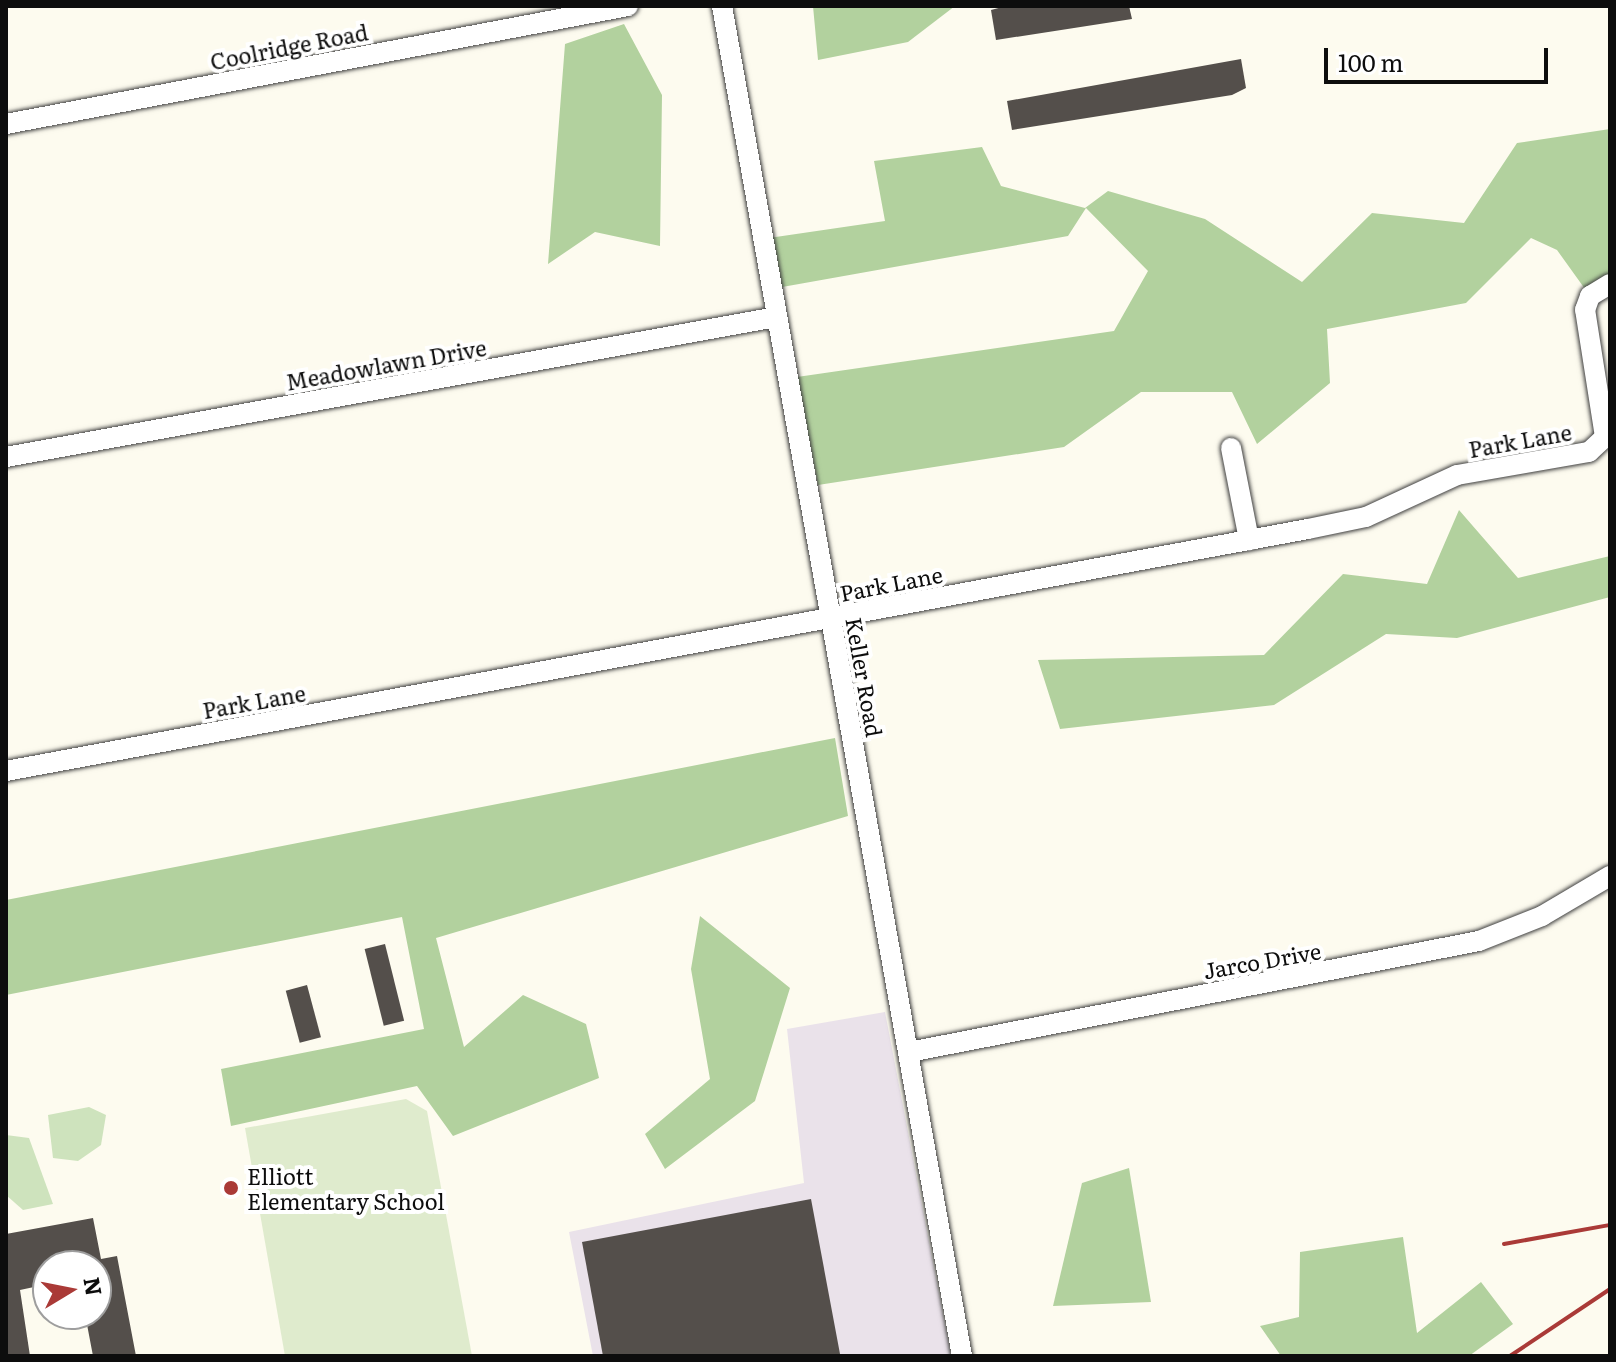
<!DOCTYPE html>
<html>
<head>
<meta charset="utf-8">
<style>
  body { margin:0 }
  #map { position:relative; width:1616px; height:1362px; overflow:hidden; background:#fdfbef; font-family:Literata,serif }
  div>[style] { position:absolute }
  .industrial>* { inset:0; background:#eae2ea }
  .green>* { inset:0; background:#cee3bd }
  .forest>* { inset:0; background:#b2d19e }
  .pitch>* { inset:0; background:#dfebcd }
  .building>* { inset:0; background:#544f4b; transform-origin:0 0 }
  .roads { filter:drop-shadow(0 0 2px #404040) drop-shadow(0 0 2px #404040) }
  .minor>* { height:20px; margin:-10px; padding:0 10px; transform-origin:10px; border-radius:10px; background:#fff }
  .rail>* { height:4px; margin:-2px; padding:0 2px; transform-origin:2px; border-radius:2px; background:#aa3a37 }
  .dots>* { width:22px; height:22px; translate:-50% -50%; box-sizing:border-box; border:4px solid #fff; border-radius:50% }
  span { translate:-50% -50%; white-space:nowrap; text-align:center; line-height:1.15; -webkit-text-stroke:8px #fff; paint-order:stroke }
  .street-label { font-size:22px; color:#0d0d0d }
  .poi-label { font-size:22px; color:#0d0d0d }
  .left { translate:0 -50%; text-align:left }
  .frame { position:absolute; inset:0; border:8px solid #0d0d0d; pointer-events:none }
  .north { position:absolute; left:32px; top:1250px; width:80px; height:80px; box-sizing:border-box; background:#fff; border:2px solid #9e9e9e; border-radius:50%; rotate:80deg; font-size:22px; font-weight:700; line-height:32px; text-align:center; color:#0d0d0d }
  .north::after { content:''; display:block; margin:auto; width:28px; height:36px; background:#aa3a37; clip-path:polygon(50% 0,100% 100%,50% 72%,0 100%) }
  .scale { position:absolute; left:1324px; top:48px; width:224px; height:36px; box-sizing:border-box; border:4px solid #0d0d0d; border-top:0; padding-left:10px; font-size:24px; line-height:28px; white-space:nowrap; color:#0d0d0d; -webkit-text-stroke:6px #fff; paint-order:stroke }
</style>
</head>
<body>
<div id="map">
  <div class="industrial">
    <div style="clip-path:polygon(885px 1012px,951px 1356px,593px 1356px,569px 1232px,804px 1183px,787px 1029px)"></div>
  </div>
  <div class="green">
    <div style="clip-path:polygon(89px 1107px,106px 1115px,101px 1145px,78px 1161px,53px 1158px,48px 1115px)"></div>
    <div style="clip-path:polygon(6px 1135px,29px 1138px,53px 1204px,23px 1210px,6px 1195px)"></div>
  </div>
  <div class="forest">
    <div style="clip-path:polygon(813px 6px,955px 6px,908px 42px,818px 60px)"></div>
    <div style="clip-path:polygon(624px 24px,662px 95px,660px 246px,595px 232px,548px 264px,565px 44px)"></div>
    <div style="clip-path:polygon(1610px 129px,1610px 284px,1590px 296px,1557px 250px,1531px 238px,1466px 303px,1327px 329px,1330px 383px,1257px 444px,1232px 392px,1141px 392px,1064px 447px,818px 485px,797px 377px,1114px 331px,1148px 271px,1086px 208px,1068px 236px,771px 289px,762px 239px,885px 221px,874px 161px,982px 147px,1001px 186px,1085px 208px,1108px 191px,1205px 219px,1302px 282px,1372px 213px,1464px 223px,1517px 143px)"></div>
    <div style="clip-path:polygon(1459px 510px,1518px 578px,1610px 556px,1610px 597px,1457px 638px,1386px 634px,1274px 705px,1060px 729px,1038px 660px,1264px 655px,1343px 574px,1427px 584px)"></div>
    <div style="clip-path:polygon(835px 738px,848px 816px,436px 938px,464px 1047px,523px 995px,586px 1024px,599px 1078px,453px 1136px,417px 1086px,231px 1126px,221px 1069px,424px 1029px,402px 917px,6px 995px,6px 900px)"></div>
    <div style="clip-path:polygon(700px 916px,790px 988px,755px 1101px,665px 1169px,645px 1134px,710px 1079px,691px 969px)"></div>
    <div style="clip-path:polygon(1129px 1168px,1151px 1302px,1053px 1306px,1082px 1183px)"></div>
    <div style="clip-path:polygon(1403px 1237px,1417px 1333px,1481px 1282px,1513px 1324px,1469px 1356px,1281px 1356px,1260px 1326px,1299px 1317px,1300px 1252px)"></div>
  </div>
  <div class="pitch">
    <div style="clip-path:polygon(406px 1099px,427px 1111px,472px 1356px,285px 1356px,245px 1128px)"></div>
  </div>
  <div class="building">
    <div style="clip-path:polygon(1006px 6px,1129px 6px,1132px 19px,996px 40px,991px 10px)"></div>
    <div style="clip-path:polygon(1241px 59px,1246px 88px,1232px 95px,1012px 130px,1007px 101px)"></div>
    <div style="left:385px;top:944px;width:79px;height:21px;rotate:76deg"></div>
    <div style="left:307px;top:985px;width:54px;height:22px;rotate:75deg"></div>
    <div style="clip-path:polygon(811px 1199px,840px 1354px,603px 1356px,582px 1242px)"></div>
    <div style="clip-path:polygon(93px 1218px,101px 1259px,117px 1256px,136px 1356px,93px 1356px,85px 1314px,96px 1314px,96px 1266px,48px 1266px,48px 1284px,20px 1290px,30px 1356px,6px 1356px,6px 1234px)"></div>
  </div>
  <div class="roads">
    <div class="minor">
      <div style="left:722px;top:6px;width:1371px;rotate:79.92deg"></div>
      <div style="left:6px;top:124px;width:633px;rotate:-10.74deg"></div>
      <div style="left:1231px;top:448px;width:94px;rotate:78.9deg"></div>
      <div style="left:6px;top:457px;width:783px;rotate:-10.3deg"></div>
      <div style="left:6px;top:771px;width:1324px;rotate:-10.53deg"></div>
      <div style="left:1308px;top:529px;width:59px;rotate:-11.7deg"></div>
      <div style="left:1366px;top:517px;width:100px;rotate:-24.8deg"></div>
      <div style="left:1457px;top:475px;width:134px;rotate:-9.9deg"></div>
      <div style="left:1589px;top:452px;width:22px;rotate:-43deg"></div>
      <div style="left:1605px;top:437px;width:129px;rotate:-98.9deg"></div>
      <div style="left:1585px;top:310px;width:15px;rotate:-70deg"></div>
      <div style="left:1590px;top:296px;width:23px;rotate:-31deg"></div>
      <div style="left:909px;top:1052px;width:581px;rotate:-11.02deg"></div>
      <div style="left:1479px;top:941px;width:68px;rotate:-21.6deg"></div>
      <div style="left:1542px;top:916px;width:79px;rotate:-30.5deg"></div>
    </div>
  </div>
  <div class="rail">
    <div style="left:1504px;top:1244px;width:108px;rotate:-10.2deg"></div>
    <div style="left:1510px;top:1356px;width:120px;rotate:-33.8deg"></div>
  </div>
  <div class="dots">
    <div style="left:231px;top:1188px;background:#aa3a37"></div>
  </div>
  <div class="street-label">
    <span style="left:289px;top:46px;rotate:-11deg">Coolridge Road</span>
    <span style="left:386px;top:364px;rotate:-10deg">Meadowlawn Drive</span>
    <span style="left:1520px;top:440px;rotate:-10deg">Park Lane</span>
    <span style="left:891px;top:583px;rotate:-11deg">Park Lane</span>
    <span style="left:865px;top:677px;rotate:80deg">Keller Road</span>
    <span style="left:254px;top:701px;rotate:-10deg">Park Lane</span>
    <span style="left:1262px;top:960px;rotate:-10deg">Jarco Drive</span>
  </div>
  <div class="poi-label">
    <span class="left" style="left:247px;top:1188px">Elliott<br>Elementary School</span>
  </div>
  <div class="frame"></div>
  <div class="north">N</div>
  <div class="scale">100 m</div>
</div>
</body>
</html>
